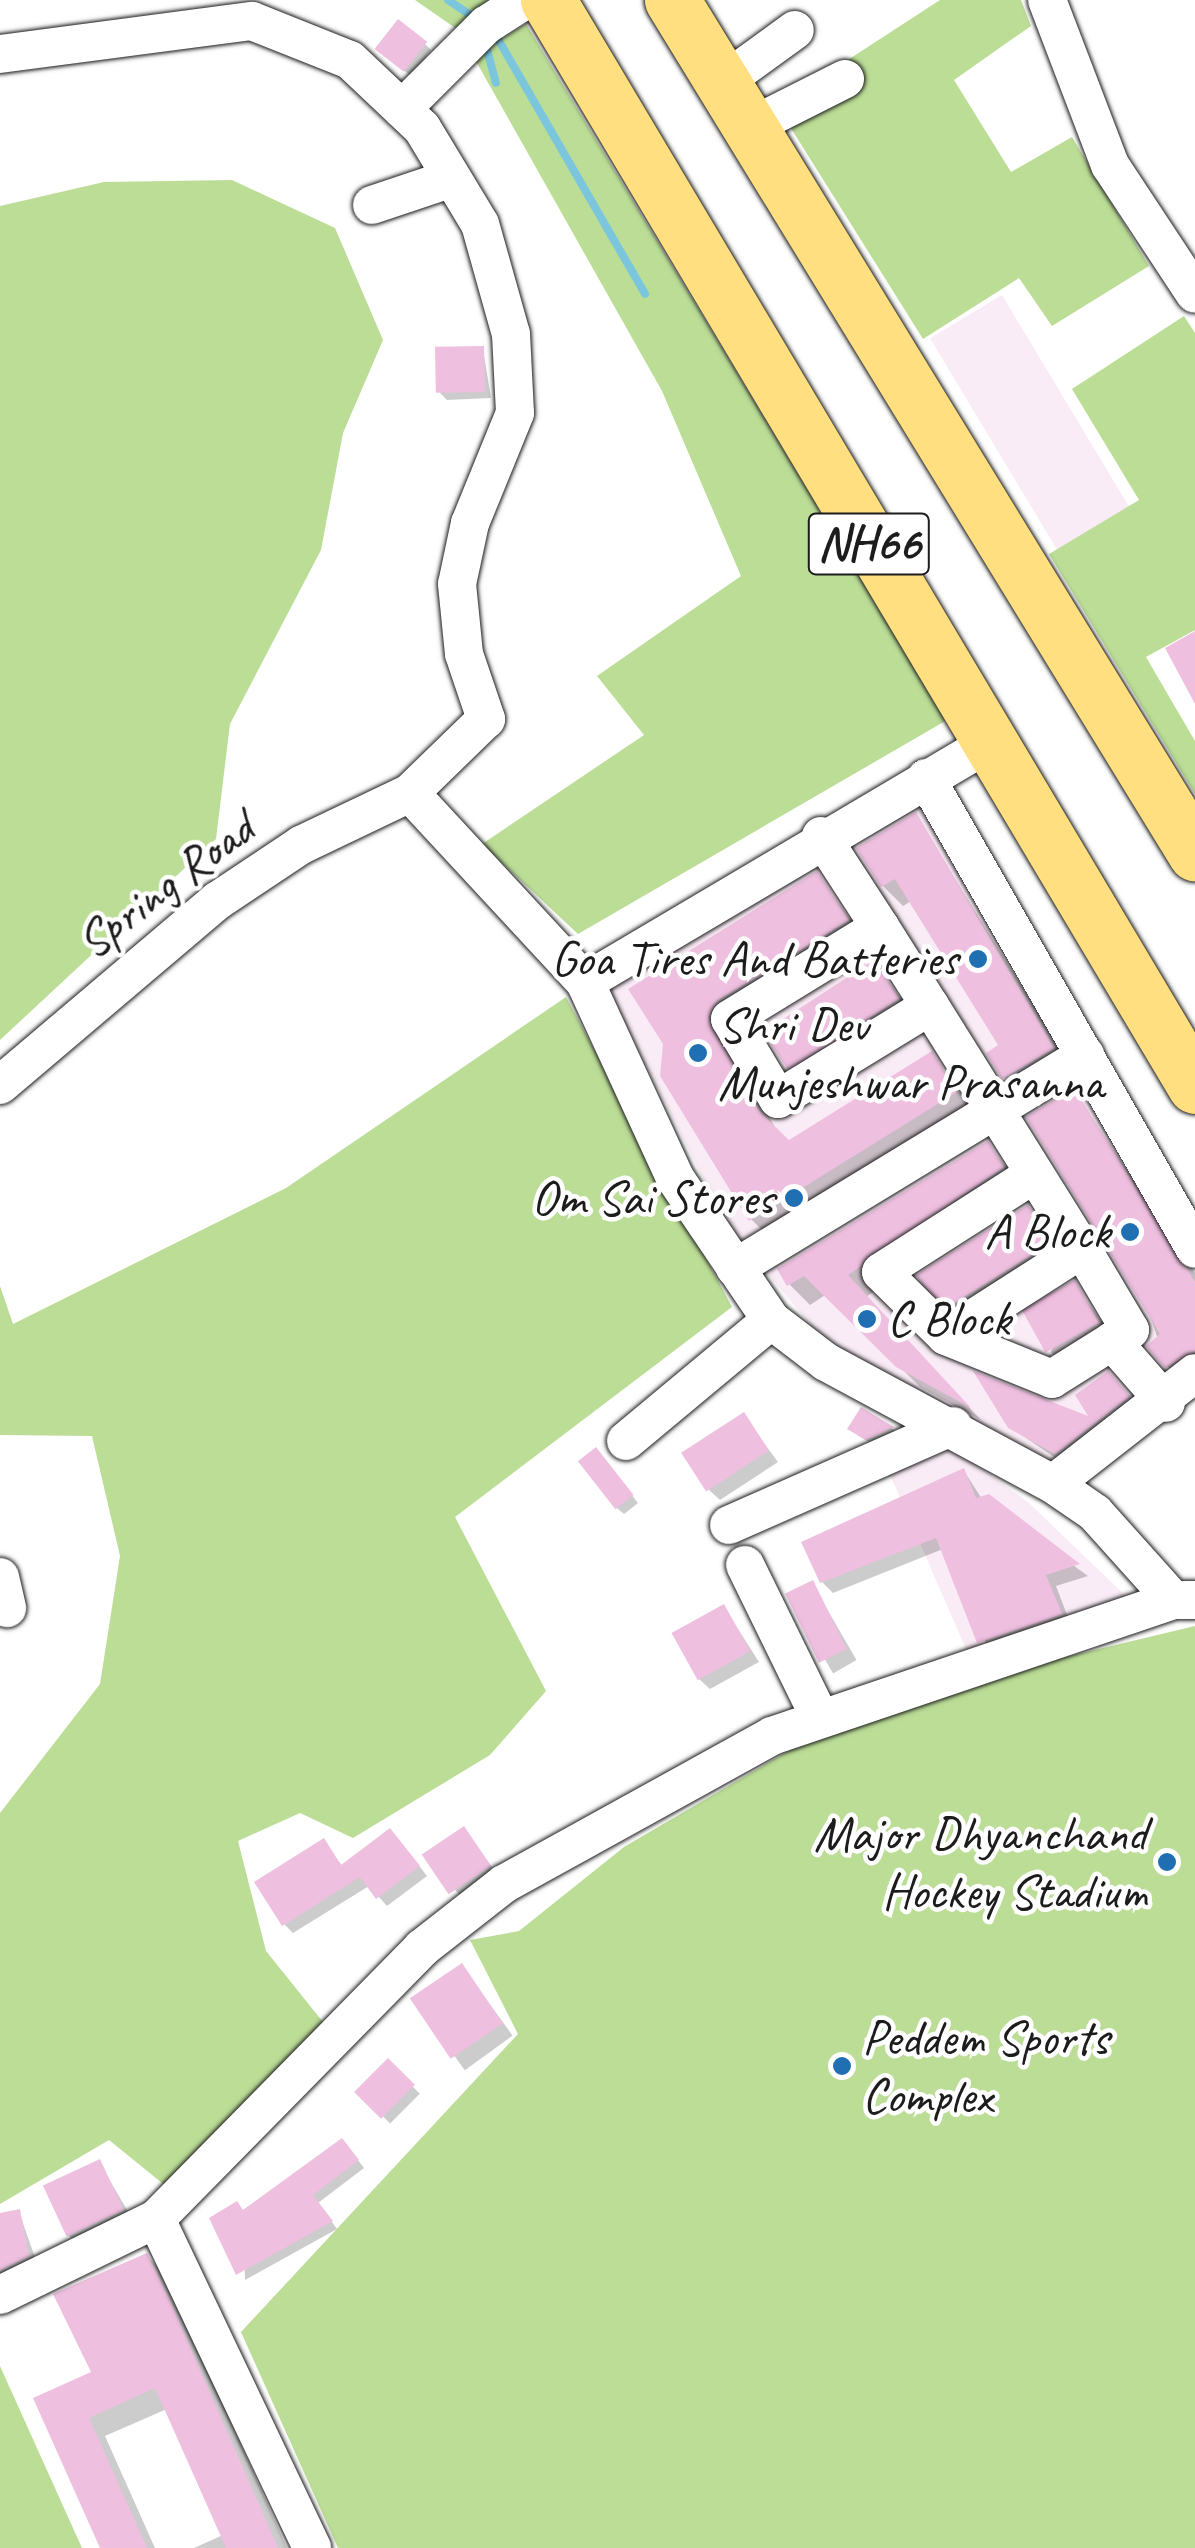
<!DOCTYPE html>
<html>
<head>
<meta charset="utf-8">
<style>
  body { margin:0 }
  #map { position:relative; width:1195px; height:2548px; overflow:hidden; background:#fff; font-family:Caveat,sans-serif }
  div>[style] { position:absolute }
  .built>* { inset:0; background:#faecf6; transform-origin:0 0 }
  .green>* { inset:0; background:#bbdd96 }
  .shadow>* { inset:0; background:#0003; transform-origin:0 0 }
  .stream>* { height:8px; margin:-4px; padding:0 4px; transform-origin:4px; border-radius:4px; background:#7cc6dd }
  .building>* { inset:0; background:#efbfe0; transform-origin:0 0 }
  .roads { filter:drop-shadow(0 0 2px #1c1c1c) drop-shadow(0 0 2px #1c1c1c) }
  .minor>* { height:38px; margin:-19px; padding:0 19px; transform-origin:19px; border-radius:19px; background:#fff }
  .highway>* { height:55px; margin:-27.5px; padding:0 27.5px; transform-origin:27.5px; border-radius:27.5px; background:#ffdf80 }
  .dots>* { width:28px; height:28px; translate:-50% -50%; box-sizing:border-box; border:5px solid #fff; border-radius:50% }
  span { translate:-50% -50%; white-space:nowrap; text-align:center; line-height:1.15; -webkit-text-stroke:9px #fff; paint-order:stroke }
  .shield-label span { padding:2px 8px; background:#fff; border:2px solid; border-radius:8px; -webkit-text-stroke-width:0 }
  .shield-label { font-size:48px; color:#1c1c1c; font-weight:700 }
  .street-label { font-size:50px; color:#1c1c1c }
  .poi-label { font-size:50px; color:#1c1c1c }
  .right { translate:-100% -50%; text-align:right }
  .left { translate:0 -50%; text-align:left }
</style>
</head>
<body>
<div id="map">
  <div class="built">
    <div style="left:1002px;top:295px;width:249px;height:84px;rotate:59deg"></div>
    <div style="clip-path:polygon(919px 803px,1195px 1271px,1195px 1359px,1064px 1472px,822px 1338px,727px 1226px,607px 987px)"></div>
    <div style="clip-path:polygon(937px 1437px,1028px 1502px,1132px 1602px,969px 1656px,884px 1461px)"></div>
  </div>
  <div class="green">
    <div style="clip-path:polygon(415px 0,494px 0,464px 34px)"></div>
    <div style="clip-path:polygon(940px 0,1021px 0,1031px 26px,954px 80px,1011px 172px,1072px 137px,1149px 266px,1052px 326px,1019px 278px,923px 339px,777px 106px)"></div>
    <div style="clip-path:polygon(526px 24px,947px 720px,578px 934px,482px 844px,644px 735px,597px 676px,741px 576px,662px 391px,473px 56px)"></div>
    <div style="clip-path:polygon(232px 180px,335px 228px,383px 340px,343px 433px,321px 550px,230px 724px,216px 839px,0 1040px,0 206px,104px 182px)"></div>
    <div style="clip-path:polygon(1184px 316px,1195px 333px,1195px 630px,1146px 657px,1195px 741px,1195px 794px,1049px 554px,1139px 500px,1072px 389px)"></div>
    <div style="clip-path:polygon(566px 997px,732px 1307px,455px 1517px,546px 1691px,490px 1755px,353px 1838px,300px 1813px,238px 1841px,266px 1951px,323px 2022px,167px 2187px,109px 2140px,0 2204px,0 1813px,100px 1684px,120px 1556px,92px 1436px,0 1435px,0 1286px,13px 1324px,286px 1188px)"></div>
    <div style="clip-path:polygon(1195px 1626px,1195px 2548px,338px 2548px,241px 2332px,518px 2034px,470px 1940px,519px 1931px,624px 1847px,795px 1747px,1057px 1659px)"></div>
    <div style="clip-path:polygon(0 2366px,82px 2548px,0 2548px)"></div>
  </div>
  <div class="shadow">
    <div style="clip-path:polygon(425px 44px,431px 50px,411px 76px,384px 54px)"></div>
    <div style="clip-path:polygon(483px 349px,491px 398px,447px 400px,440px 393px)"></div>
    <div style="clip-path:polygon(916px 816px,1073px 1069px,1025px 1098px,1004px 1077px,1001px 1046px,911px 901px,903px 906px,883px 886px)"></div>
    <div style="clip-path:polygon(817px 875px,866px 940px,726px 1039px,777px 1131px,789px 1143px,931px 1054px,974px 1112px,771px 1239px,751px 1219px,665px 1043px)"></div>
    <div style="clip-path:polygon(874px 963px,917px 1020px,808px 1087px,788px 1066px)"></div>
    <div style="clip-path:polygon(1074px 1091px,1195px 1273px,1195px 1384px,1167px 1366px)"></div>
    <div style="clip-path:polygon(987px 1144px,1023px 1188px,866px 1297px,981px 1420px,920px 1387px,827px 1294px,810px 1305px,789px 1284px)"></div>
    <div style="clip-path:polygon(1027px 1208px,1070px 1263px,971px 1326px,921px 1276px)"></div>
    <div style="clip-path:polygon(1074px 1284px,1118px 1344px,1071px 1372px,1051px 1352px)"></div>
    <div style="clip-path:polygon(1128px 1394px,1148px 1417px,1077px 1473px,1010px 1427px,1094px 1421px)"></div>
    <div style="clip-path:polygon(861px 1410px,893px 1429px,898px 1435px,874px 1445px,857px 1435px)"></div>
    <div style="clip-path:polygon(743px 1415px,778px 1462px,720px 1500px,709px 1490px)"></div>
    <div style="clip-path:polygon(602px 1457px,638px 1503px,624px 1514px,617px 1508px)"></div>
    <div style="clip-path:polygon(964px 1471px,982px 1499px,1088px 1576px,1056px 1586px,1071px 1625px,990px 1652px,943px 1549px,833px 1593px,822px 1582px)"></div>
    <div style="left:812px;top:1583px;width:89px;height:27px;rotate:60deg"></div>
    <div style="clip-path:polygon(724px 1607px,759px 1662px,710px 1689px,699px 1679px)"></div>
    <div style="clip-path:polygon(470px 1836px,496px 1873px,463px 1899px,426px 1856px)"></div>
    <div style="clip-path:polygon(399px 1840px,427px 1876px,387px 1906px,369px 1886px,293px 1933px,284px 1924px,324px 1842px,343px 1867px)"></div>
    <div style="left:462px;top:1966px;width:86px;height:59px;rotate:54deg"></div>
    <div style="left:388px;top:2062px;width:45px;height:42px;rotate:45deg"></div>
    <div style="clip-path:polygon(348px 2147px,364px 2168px,318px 2203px,337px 2229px,245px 2280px,243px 2210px)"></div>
    <div style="clip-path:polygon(99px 2162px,133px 2220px,80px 2246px,69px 2236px)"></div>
    <div style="clip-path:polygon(19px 2212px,38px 2266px,0 2281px,0 2216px)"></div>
    <div style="clip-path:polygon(147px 2256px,165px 2274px,287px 2548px,194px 2548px,223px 2535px,167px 2409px,105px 2436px,155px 2548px,102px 2548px,36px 2399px,94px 2373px)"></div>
  </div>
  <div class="stream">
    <div style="left:448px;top:0;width:34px;rotate:34deg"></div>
    <div style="left:495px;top:34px;width:300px;rotate:60deg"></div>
    <div style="left:486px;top:46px;width:38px;rotate:75deg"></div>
  </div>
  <div class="building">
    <div style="left:398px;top:19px;width:37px;height:38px;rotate:38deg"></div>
    <div style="left:484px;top:346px;width:46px;height:49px;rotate:89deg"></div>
    <div style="clip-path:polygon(1195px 631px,1195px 704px,1165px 648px)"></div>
    <div style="clip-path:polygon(916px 812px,1054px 1048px,1002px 1079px,986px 1053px,998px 1045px,895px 879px,881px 887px,856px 848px)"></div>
    <div style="clip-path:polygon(817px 871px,849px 920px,718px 1000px,708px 1018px,759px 1111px,789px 1140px,932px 1051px,957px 1092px,749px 1221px,660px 1076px,663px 1044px,628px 989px)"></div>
    <div style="left:874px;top:960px;width:46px;height:132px;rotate:57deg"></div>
    <div style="clip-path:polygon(1074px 1088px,1195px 1282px,1195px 1351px,1165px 1368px,1146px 1346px,1160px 1334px,1026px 1117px)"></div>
    <div style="clip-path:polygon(988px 1141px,1004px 1167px,848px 1275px,971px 1408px,896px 1367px,804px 1276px,787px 1286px,777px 1269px)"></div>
    <div style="left:1028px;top:1205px;width:44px;height:132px;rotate:58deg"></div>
    <div style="left:1075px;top:1280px;width:49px;height:61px;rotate:61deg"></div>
    <div style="clip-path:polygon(973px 1371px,1088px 1416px,1075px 1395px,1108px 1371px,1130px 1396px,1055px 1454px,1008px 1428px)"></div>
    <div style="clip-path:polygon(861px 1407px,894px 1427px,866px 1440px,847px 1429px)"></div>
    <div style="left:744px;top:1412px;width:46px;height:75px;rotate:57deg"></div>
    <div style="left:596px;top:1447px;width:61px;height:23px;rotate:52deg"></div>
    <div style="clip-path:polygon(964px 1468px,976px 1498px,989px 1494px,1080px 1564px,1046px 1575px,1062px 1614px,977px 1643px,936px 1538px,820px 1583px,801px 1542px)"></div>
    <div style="left:813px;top:1580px;width:77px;height:31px;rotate:64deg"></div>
    <div style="left:724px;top:1604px;width:54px;height:60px;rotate:61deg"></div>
    <div style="left:464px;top:1826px;width:48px;height:51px;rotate:56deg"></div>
    <div style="clip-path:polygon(390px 1828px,420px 1866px,376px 1899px,360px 1877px,282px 1926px,254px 1882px,324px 1838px,341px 1865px)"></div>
    <div style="left:462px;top:1963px;width:73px;height:63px;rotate:56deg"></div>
    <div style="left:388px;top:2058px;width:38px;height:48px;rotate:45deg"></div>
    <div style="clip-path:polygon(342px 2138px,359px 2160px,313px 2195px,333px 2221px,236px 2275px,209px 2218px,237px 2201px,243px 2210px)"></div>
    <div style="left:100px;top:2159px;width:56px;height:63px;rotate:65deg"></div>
    <div style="clip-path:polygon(20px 2209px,29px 2256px,0 2270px,0 2213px)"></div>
    <div style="clip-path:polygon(147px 2253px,170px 2301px,278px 2548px,226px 2548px,155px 2388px,89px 2418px,147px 2548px,100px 2548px,33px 2398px,91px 2372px,53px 2294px)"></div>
  </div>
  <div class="roads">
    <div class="minor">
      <div style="left:1047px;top:0;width:177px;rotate:69.1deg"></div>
      <div style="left:1110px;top:165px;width:154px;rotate:56.6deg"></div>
      <div style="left:0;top:54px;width:254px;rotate:-7.5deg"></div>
      <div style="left:252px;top:21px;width:105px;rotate:21.7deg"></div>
      <div style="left:350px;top:60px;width:99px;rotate:43.4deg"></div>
      <div style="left:422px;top:128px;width:112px;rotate:58.9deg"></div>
      <div style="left:480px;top:224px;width:114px;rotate:74.3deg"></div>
      <div style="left:511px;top:334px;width:79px;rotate:87.1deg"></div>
      <div style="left:515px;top:413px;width:119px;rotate:112.2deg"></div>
      <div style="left:470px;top:523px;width:62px;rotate:102deg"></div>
      <div style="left:457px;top:584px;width:70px;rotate:84.3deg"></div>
      <div style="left:464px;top:654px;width:69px;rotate:71.3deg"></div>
      <div style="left:486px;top:719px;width:106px;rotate:135.8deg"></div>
      <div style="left:410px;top:793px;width:258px;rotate:47.2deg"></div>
      <div style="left:585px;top:982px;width:216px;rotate:65.3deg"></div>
      <div style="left:675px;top:1178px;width:171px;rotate:55.9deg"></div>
      <div style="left:771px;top:1320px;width:69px;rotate:37.4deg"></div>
      <div style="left:826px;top:1362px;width:258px;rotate:28.3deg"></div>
      <div style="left:1053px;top:1484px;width:51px;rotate:34.6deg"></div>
      <div style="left:1095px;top:1513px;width:117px;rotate:48.1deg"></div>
      <div style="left:1173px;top:1600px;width:22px"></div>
      <div style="left:722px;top:83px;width:90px;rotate:-36deg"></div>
      <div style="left:402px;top:109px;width:119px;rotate:-45deg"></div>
      <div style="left:486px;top:25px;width:46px;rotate:-32.7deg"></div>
      <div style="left:746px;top:129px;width:111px;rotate:-26.8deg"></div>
      <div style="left:372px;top:205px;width:84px;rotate:-18.6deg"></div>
      <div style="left:926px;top:778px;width:542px;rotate:60.27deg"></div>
      <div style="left:821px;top:836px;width:108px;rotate:57deg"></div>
      <div style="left:880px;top:927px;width:93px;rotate:57.7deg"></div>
      <div style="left:930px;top:1006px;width:178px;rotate:148.5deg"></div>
      <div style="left:778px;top:1099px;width:93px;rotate:-121deg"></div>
      <div style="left:730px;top:1019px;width:176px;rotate:-31.5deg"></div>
      <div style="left:585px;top:982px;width:472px;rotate:-30.6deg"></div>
      <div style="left:930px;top:1006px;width:287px;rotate:58deg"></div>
      <div style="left:1082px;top:1249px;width:94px;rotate:59.3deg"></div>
      <div style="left:1130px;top:1330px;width:92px;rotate:147.9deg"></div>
      <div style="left:1052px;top:1379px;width:114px;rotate:-157.9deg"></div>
      <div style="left:946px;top:1336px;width:91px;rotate:-135.4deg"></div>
      <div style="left:881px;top:1272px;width:182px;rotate:-32.6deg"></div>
      <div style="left:0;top:1085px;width:285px;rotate:-40.3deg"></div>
      <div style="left:217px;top:901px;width:101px;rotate:-33.7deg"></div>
      <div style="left:301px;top:845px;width:121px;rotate:-25.5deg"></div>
      <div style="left:735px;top:1268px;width:410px;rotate:-31.3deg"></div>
      <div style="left:946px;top:1336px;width:161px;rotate:-32.6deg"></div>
      <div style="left:1112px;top:1341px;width:82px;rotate:48.9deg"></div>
      <div style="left:626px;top:1441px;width:189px;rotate:-39.8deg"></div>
      <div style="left:1053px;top:1484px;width:180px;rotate:-38deg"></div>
      <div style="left:729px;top:1525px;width:245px;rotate:-23.8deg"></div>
      <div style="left:745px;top:1565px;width:168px;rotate:63.9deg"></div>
      <div style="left:0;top:1577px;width:32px;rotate:77deg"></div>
      <div style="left:156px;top:2219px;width:364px;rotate:64.6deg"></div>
      <div style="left:0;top:2295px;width:174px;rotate:-26deg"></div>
      <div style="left:156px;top:2219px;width:380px;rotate:-45.5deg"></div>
      <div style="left:422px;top:1948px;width:104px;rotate:-38deg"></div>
      <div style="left:504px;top:1884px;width:306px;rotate:-28.9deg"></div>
      <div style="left:772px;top:1736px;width:423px;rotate:-18.7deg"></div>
    </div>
    <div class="highway">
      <div style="left:548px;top:0;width:1264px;rotate:59.22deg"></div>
      <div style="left:672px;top:0;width:1001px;rotate:58.49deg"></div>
    </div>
  </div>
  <div class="dots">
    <div style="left:978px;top:959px;background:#1f6fb2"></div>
    <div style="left:698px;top:1053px;background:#1f6fb2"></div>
    <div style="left:794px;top:1198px;background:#1f6fb2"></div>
    <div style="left:1130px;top:1232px;background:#1f6fb2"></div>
    <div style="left:867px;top:1319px;background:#1f6fb2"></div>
    <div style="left:1167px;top:1862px;background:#1f6fb2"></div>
    <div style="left:842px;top:2066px;background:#1f6fb2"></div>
  </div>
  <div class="shield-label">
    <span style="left:869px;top:544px">NH66</span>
  </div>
  <div class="street-label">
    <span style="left:165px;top:885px;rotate:-37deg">Spring Road</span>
  </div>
  <div class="poi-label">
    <span class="right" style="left:958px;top:959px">Goa Tires And Batteries</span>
    <span class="left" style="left:718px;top:1053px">Shri Dev<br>Munjeshwar Prasanna</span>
    <span class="right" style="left:774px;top:1198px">Om Sai Stores</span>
    <span class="right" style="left:1110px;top:1232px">A Block</span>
    <span class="left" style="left:887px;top:1319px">C Block</span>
    <span class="right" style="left:1147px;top:1862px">Major Dhyanchand<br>Hockey Stadium</span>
    <span class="left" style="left:862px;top:2066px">Peddem Sports<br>Complex</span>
  </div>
</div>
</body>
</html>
